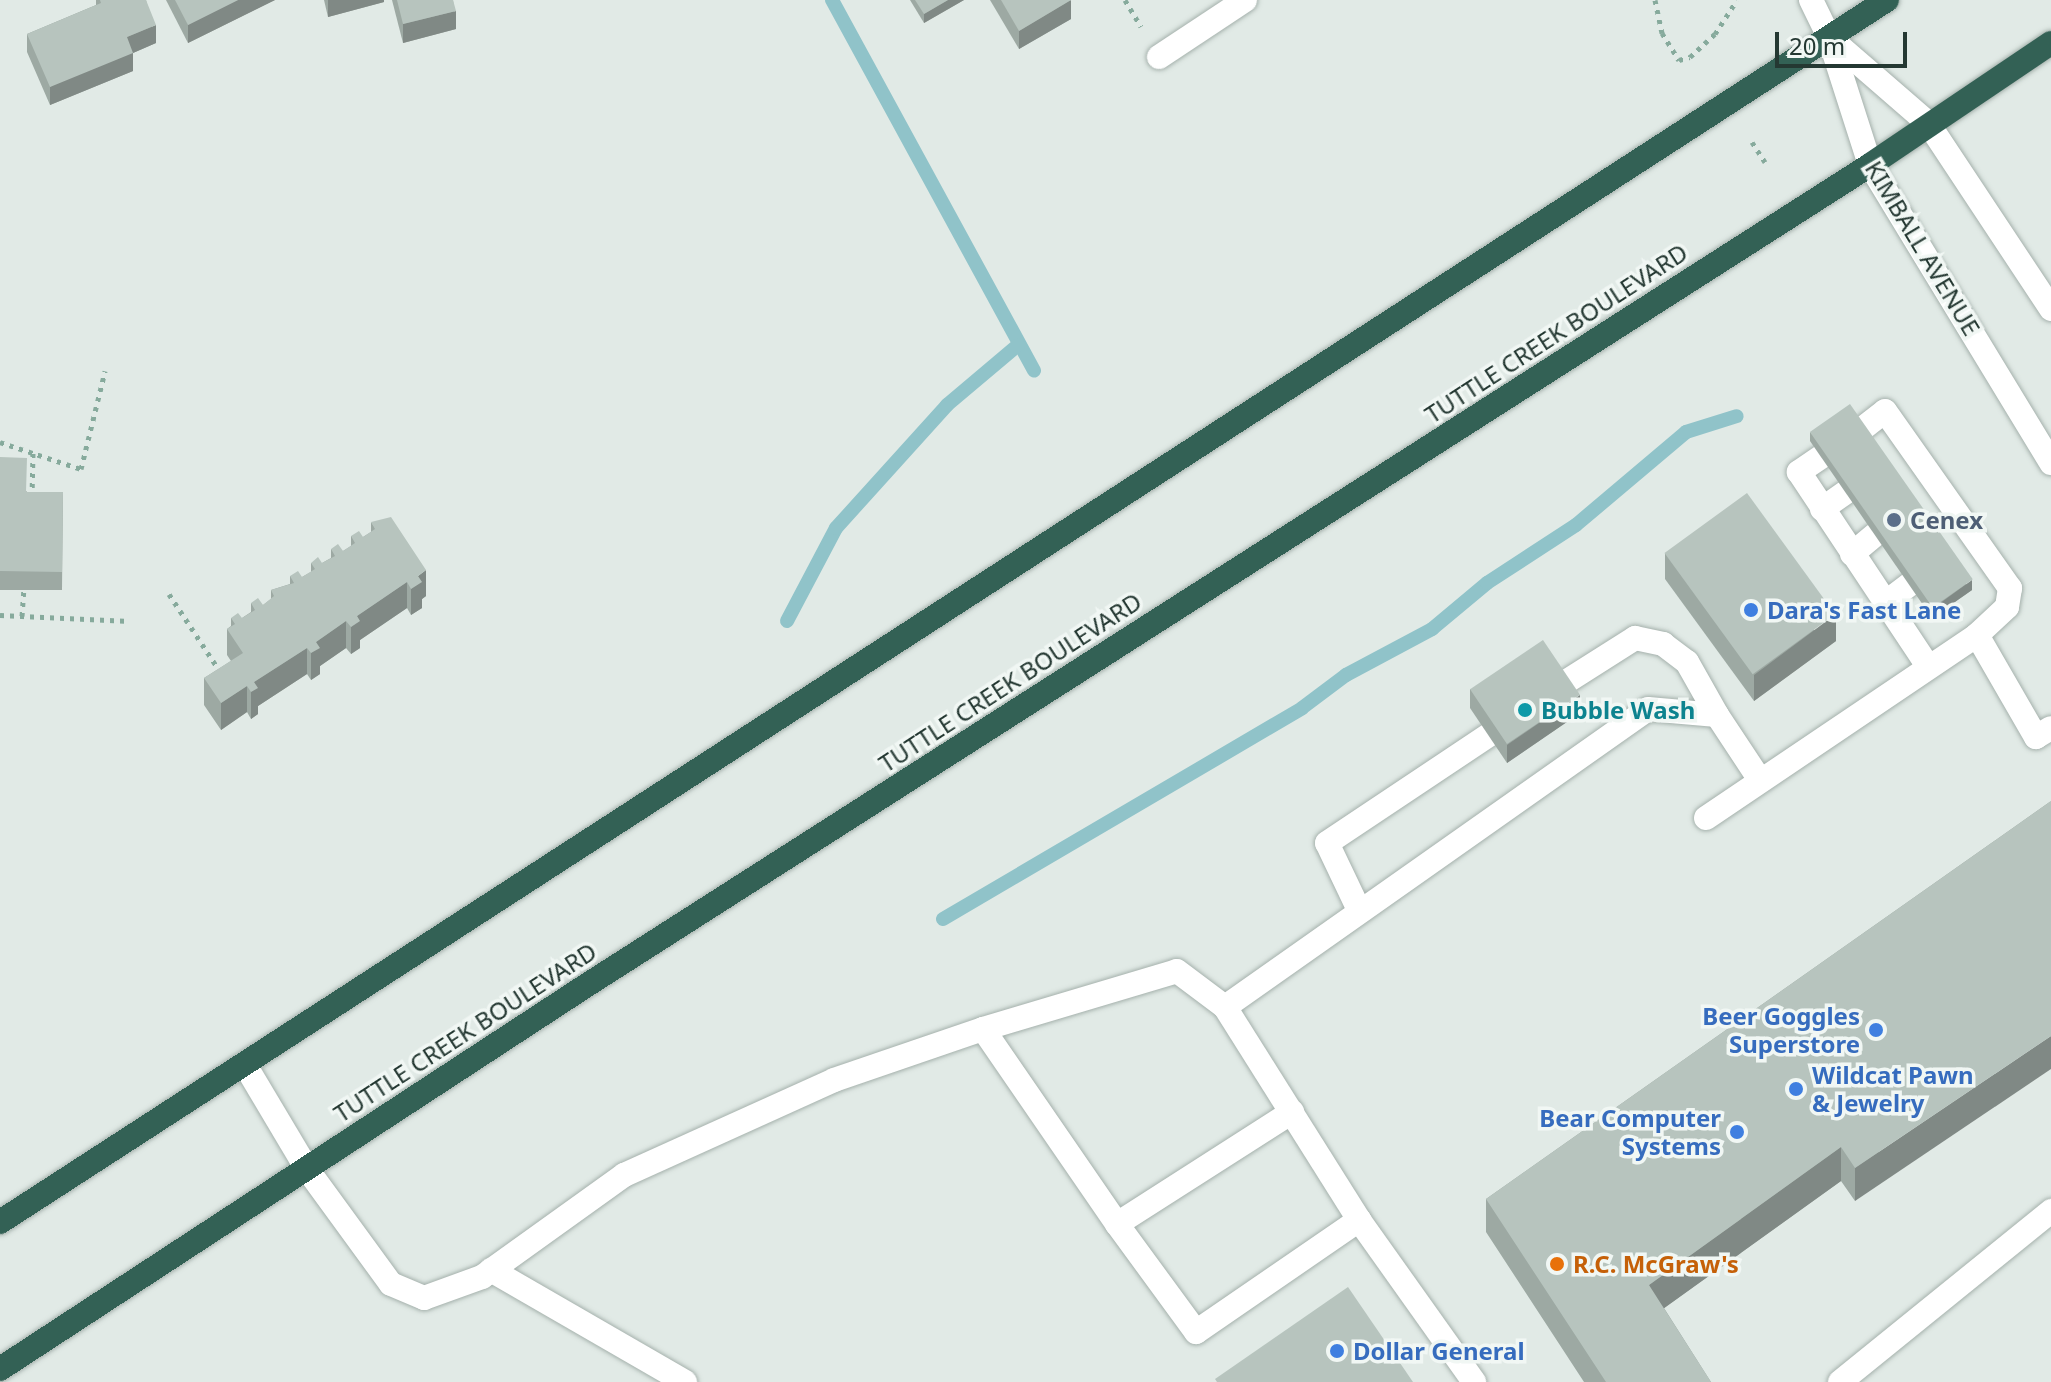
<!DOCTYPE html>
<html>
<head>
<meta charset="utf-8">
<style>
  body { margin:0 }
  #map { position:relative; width:2051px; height:1382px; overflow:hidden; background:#e1eae6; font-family:"Noto Sans",sans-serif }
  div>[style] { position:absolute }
  .stream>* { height:14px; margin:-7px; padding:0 7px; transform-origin:7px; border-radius:7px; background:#90c3c9 }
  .path>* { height:5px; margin-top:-2.5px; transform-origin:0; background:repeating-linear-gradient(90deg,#86aa9c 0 4px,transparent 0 10px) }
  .roads { filter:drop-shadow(0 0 2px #a5b1ac) drop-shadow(0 0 2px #a5b1ac) }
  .lane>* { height:24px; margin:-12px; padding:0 12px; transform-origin:12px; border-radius:12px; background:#fff }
  .street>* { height:24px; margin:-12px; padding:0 12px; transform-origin:12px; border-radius:12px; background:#fff }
  .secondary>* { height:24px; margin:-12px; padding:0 12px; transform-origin:12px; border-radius:12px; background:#fff }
  .highway>* { height:24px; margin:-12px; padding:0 12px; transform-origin:12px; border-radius:12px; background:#336155 }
  .wall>* { inset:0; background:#9da9a3 }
  .shaded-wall>* { inset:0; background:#808985 }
  .building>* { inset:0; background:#b7c4be; transform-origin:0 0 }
  .dots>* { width:22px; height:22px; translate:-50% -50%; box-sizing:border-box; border:4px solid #f1f7f4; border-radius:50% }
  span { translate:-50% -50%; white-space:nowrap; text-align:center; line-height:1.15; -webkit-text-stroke:7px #f1f7f4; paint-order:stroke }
  .street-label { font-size:24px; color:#243832 }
  .service-label { font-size:24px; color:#4e5e75; font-weight:700 }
  .left { translate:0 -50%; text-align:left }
  .shop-label { font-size:24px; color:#366cbe; font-weight:700 }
  .right { translate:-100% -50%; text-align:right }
  .culture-label { font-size:24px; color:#0d838f; font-weight:700 }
  .food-label { font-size:24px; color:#c56008; font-weight:700 }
  .scale { position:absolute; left:1775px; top:32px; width:132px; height:36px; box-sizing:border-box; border:4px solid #243832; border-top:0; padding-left:10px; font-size:24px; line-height:28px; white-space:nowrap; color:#243832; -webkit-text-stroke:6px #f1f7f4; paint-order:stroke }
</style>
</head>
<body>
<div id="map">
  <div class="stream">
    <div style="left:832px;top:0;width:422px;rotate:61.4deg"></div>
    <div style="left:787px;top:621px;width:105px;rotate:-62.2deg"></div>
    <div style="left:836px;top:528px;width:166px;rotate:-47.9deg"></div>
    <div style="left:947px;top:405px;width:93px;rotate:-40.2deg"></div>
    <div style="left:943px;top:919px;width:416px;rotate:-30.4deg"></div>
    <div style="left:1302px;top:708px;width:55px;rotate:-36.9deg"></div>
    <div style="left:1346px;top:675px;width:98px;rotate:-28.1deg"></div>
    <div style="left:1432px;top:629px;width:72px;rotate:-39.9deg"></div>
    <div style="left:1487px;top:583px;width:106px;rotate:-33.1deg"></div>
    <div style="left:1576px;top:525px;width:144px;rotate:-40.2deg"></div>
    <div style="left:1686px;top:432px;width:53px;rotate:-17.4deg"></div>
  </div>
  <div class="path">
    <div style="left:1125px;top:0;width:31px;rotate:59deg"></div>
    <div style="left:1655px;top:0;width:34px;rotate:78deg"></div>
    <div style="left:1662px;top:33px;width:32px;rotate:58deg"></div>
    <div style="left:1679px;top:60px;width:11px;rotate:-15deg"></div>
    <div style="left:1690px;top:57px;width:34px;rotate:-43deg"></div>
    <div style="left:1715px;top:34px;width:40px;rotate:-57.1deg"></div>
    <div style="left:1752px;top:142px;width:24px;rotate:57deg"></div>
    <div style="left:0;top:442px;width:85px;rotate:18.4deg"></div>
    <div style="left:81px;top:469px;width:101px;rotate:-76.2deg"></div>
    <div style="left:32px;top:497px;width:44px;rotate:-88.7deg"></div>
    <div style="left:169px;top:594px;width:95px;rotate:56.6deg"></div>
    <div style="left:0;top:615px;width:130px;rotate:2.6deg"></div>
    <div style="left:22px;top:616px;width:26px;rotate:-86deg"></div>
  </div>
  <div class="roads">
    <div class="lane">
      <div style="left:1862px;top:429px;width:29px;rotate:-38deg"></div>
      <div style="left:1885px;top:411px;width:217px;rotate:54.8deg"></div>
      <div style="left:2010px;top:588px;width:19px;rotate:99deg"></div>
      <div style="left:2007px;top:607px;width:41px;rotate:137deg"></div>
      <div style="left:1821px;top:457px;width:27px;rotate:146deg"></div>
      <div style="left:1799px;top:472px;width:233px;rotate:56.4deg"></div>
      <div style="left:1822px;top:509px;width:28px;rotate:-35deg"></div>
      <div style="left:1852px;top:554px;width:30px;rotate:-40deg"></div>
      <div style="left:1885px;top:603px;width:30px;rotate:-37deg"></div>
      <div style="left:1561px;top:685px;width:88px;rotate:-32.4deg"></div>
      <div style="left:1635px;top:638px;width:29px;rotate:12deg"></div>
      <div style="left:1663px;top:644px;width:30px;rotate:37deg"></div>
      <div style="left:1687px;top:662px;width:61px;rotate:60.5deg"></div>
      <div style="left:1706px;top:818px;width:327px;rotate:-34deg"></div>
      <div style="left:1977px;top:635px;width:118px;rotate:60deg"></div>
      <div style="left:2036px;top:737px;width:17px;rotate:-31deg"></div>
      <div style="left:1359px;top:910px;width:74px;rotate:-115.5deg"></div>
      <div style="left:1327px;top:843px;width:195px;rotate:-33.7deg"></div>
      <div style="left:1225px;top:1007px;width:517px;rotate:-35.16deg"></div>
      <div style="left:1648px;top:709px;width:69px;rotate:5deg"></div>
      <div style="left:1717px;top:715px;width:78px;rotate:56.5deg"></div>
      <div style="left:983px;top:1029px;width:237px;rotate:55.5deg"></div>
      <div style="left:1117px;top:1224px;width:208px;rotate:-32.6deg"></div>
      <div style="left:245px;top:1065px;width:121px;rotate:59.2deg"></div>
      <div style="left:307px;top:1169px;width:142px;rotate:53.9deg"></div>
      <div style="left:391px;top:1284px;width:36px;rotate:23deg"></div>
      <div style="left:424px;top:1298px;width:62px;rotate:-19.9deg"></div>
      <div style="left:482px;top:1277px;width:175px;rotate:-35.7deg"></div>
      <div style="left:624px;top:1175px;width:230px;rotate:-24.3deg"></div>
      <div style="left:834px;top:1080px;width:157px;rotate:-18.9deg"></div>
      <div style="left:983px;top:1029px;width:202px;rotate:-16.6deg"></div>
      <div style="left:1177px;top:971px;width:60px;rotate:36.9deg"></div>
      <div style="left:1225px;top:1007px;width:252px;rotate:57.8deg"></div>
      <div style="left:1359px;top:1220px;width:199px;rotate:54.6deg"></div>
      <div style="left:1117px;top:1224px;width:134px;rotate:53.8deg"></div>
      <div style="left:1196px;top:1332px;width:198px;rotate:-34.5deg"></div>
      <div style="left:491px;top:1270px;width:224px;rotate:30deg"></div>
      <div style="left:1840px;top:1382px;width:272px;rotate:-39deg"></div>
    </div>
    <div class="street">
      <div style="left:1811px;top:0;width:41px;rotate:64.1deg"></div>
      <div style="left:1159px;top:57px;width:103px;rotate:-33.5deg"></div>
    </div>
    <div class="secondary">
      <div style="left:1829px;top:37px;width:134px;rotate:72.2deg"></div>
      <div style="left:1870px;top:165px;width:349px;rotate:58.7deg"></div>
      <div style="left:1831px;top:39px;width:128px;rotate:40.9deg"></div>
      <div style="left:1928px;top:123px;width:223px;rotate:56.5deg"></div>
    </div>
    <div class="highway">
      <div style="left:0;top:1222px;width:2248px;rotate:-32.93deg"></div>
      <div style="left:0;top:1369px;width:701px;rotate:-33.19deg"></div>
      <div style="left:587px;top:985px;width:1523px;rotate:-32.58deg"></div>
      <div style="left:1870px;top:165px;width:218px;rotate:-34deg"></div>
    </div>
  </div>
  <div class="wall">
    <div style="clip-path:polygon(96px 0,146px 0,156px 43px,133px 53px,133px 71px,50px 105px,27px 52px,27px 34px,96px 5px)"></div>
    <div style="clip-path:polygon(166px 0,275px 0,188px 43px)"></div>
    <div style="clip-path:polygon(324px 0,384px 0,384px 2px,328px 17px)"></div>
    <div style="clip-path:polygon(392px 0,453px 0,456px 29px,403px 43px)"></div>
    <div style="clip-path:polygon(910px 0,964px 0,924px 23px)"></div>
    <div style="clip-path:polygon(990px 0,1070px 0,1071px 19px,1019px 49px)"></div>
    <div style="clip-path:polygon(1810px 432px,1972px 590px,1932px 618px,1810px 441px)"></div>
    <div style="clip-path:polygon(0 457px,27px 492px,63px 492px,62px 590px,0 590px)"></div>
    <div style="clip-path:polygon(371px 522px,426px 596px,422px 599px,422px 608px,411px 615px,407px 608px,360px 640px,360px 648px,351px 654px,346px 648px,320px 666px,320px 674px,311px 680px,307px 674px,258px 706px,258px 714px,251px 719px,247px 712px,221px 730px,204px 705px,204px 678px,231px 661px,227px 655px,227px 629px,231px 626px,231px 618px,242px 618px,251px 612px,251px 603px,263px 605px,271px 599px,271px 590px,290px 584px,290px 576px,302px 577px,311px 572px,311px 563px,322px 563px,331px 558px,331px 549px,343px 551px,351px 546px,351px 536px,363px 537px,371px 532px)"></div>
    <div style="clip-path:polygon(1665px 553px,1836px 641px,1754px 701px,1665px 579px)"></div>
    <div style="clip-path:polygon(1470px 689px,1580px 713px,1507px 763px,1470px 708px)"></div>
    <div style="clip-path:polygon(2051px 801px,1855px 1201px,1841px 1181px,1664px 1308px,1711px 1382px,1584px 1382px,1486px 1232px,1486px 1199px)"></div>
  </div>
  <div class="shaded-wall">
    <div style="clip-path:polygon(238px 0,275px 0,188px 43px,188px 25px)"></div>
    <div style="clip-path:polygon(328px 0,384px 0,384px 2px,328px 17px)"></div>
    <div style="clip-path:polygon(948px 0,964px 0,924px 23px,924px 14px)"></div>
    <div style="clip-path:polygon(1071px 0,1071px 19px,1019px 49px,1019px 31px)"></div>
    <div style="clip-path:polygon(456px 11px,456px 29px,403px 43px,403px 24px)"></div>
    <div style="clip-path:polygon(156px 25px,156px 43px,133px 53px,133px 71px,50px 105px,50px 87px,127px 37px)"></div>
    <div style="clip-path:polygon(426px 570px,426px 596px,422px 599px,422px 608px,411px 615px,411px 589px,418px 576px)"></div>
    <div style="clip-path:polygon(1972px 580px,1972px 590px,1932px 618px,1932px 609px)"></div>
    <div style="clip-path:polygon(407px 582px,407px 608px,360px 640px,360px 648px,351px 654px,351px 627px,357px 616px)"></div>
    <div style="clip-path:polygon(1836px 614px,1836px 641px,1754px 701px,1754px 675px)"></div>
    <div style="clip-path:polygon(346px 621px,346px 648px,320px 666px,320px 674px,311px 680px,311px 653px,316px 642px)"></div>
    <div style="clip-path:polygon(307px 648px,307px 674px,258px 706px,258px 714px,251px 719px,251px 692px,254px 682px)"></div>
    <div style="clip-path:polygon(247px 686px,247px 712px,221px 730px,221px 703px)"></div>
    <div style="clip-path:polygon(1580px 695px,1580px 713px,1507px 763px,1507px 745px)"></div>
    <div style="clip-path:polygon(2051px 1036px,2051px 1069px,1855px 1201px,1855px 1168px)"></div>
    <div style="clip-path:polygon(1841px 1147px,1841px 1181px,1649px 1319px,1649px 1285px)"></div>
  </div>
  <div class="building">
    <div style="clip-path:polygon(100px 0,146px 0,156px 25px,127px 37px,133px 53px,50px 87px,27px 34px,101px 3px)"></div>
    <div style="clip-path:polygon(175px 0,238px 0,188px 25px)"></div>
    <div style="clip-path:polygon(397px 0,453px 0,456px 11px,403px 24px)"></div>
    <div style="clip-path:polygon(915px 0,948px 0,924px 14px)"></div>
    <div style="clip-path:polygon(1001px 0,1071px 0,1019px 31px)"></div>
    <div style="left:1850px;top:404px;width:214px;height:49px;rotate:55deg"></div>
    <div style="clip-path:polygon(0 457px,27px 458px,26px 492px,63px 492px,62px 572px,0 571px)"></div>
    <div style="left:1747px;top:493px;width:150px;height:102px;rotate:54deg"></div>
    <div style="clip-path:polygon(391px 517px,426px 570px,418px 576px,422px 582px,411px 589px,407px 582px,357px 616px,360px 621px,351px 627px,346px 621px,316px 642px,320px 648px,311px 653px,307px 648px,254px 682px,258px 688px,251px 692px,247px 686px,221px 703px,204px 678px,243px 653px,227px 629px,235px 624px,231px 618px,238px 613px,242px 618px,255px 610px,251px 603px,258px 598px,263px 605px,274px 596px,271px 590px,294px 583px,290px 576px,298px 571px,302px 577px,315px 569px,311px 563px,318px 557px,322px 563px,335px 556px,331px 549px,338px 544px,343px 551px,355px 543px,351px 536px,359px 531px,363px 537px,375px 529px,371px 522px)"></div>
    <div style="left:1543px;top:640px;width:66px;height:88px;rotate:56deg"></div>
    <div style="clip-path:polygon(2051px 801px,2051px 1036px,1855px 1168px,1841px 1147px,1649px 1285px,1711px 1382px,1606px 1382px,1486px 1199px)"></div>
    <div style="clip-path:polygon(1348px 1287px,1413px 1382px,1217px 1382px,1215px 1379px)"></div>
  </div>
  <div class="dots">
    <div style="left:1894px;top:520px;background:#5c6f8a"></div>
    <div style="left:1751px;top:610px;background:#3f7fe0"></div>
    <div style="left:1525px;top:710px;background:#0f9aa8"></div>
    <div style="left:1876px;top:1030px;background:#3f7fe0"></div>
    <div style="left:1796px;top:1089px;background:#3f7fe0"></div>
    <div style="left:1737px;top:1132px;background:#3f7fe0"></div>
    <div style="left:1557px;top:1264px;background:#e8710a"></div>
    <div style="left:1337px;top:1351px;background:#3f7fe0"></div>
  </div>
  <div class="street-label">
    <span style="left:1923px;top:248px;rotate:59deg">KIMBALL AVENUE</span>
    <span style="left:1556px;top:333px;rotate:-33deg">TUTTLE CREEK BOULEVARD</span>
    <span style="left:1010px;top:682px;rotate:-33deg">TUTTLE CREEK BOULEVARD</span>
    <span style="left:465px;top:1032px;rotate:-33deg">TUTTLE CREEK BOULEVARD</span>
  </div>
  <div class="service-label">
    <span class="left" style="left:1910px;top:520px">Cenex</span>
  </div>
  <div class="shop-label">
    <span class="left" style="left:1767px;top:610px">Dara's Fast Lane</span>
    <span class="right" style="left:1860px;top:1030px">Beer Goggles<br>Superstore</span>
    <span class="left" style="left:1812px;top:1089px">Wildcat Pawn<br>&amp; Jewelry</span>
    <span class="right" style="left:1721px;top:1132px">Bear Computer<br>Systems</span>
    <span class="left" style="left:1353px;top:1351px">Dollar General</span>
  </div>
  <div class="culture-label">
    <span class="left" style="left:1541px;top:710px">Bubble Wash</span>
  </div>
  <div class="food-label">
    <span class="left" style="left:1573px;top:1264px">R.C. McGraw's</span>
  </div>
  <div class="scale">20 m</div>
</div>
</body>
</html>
